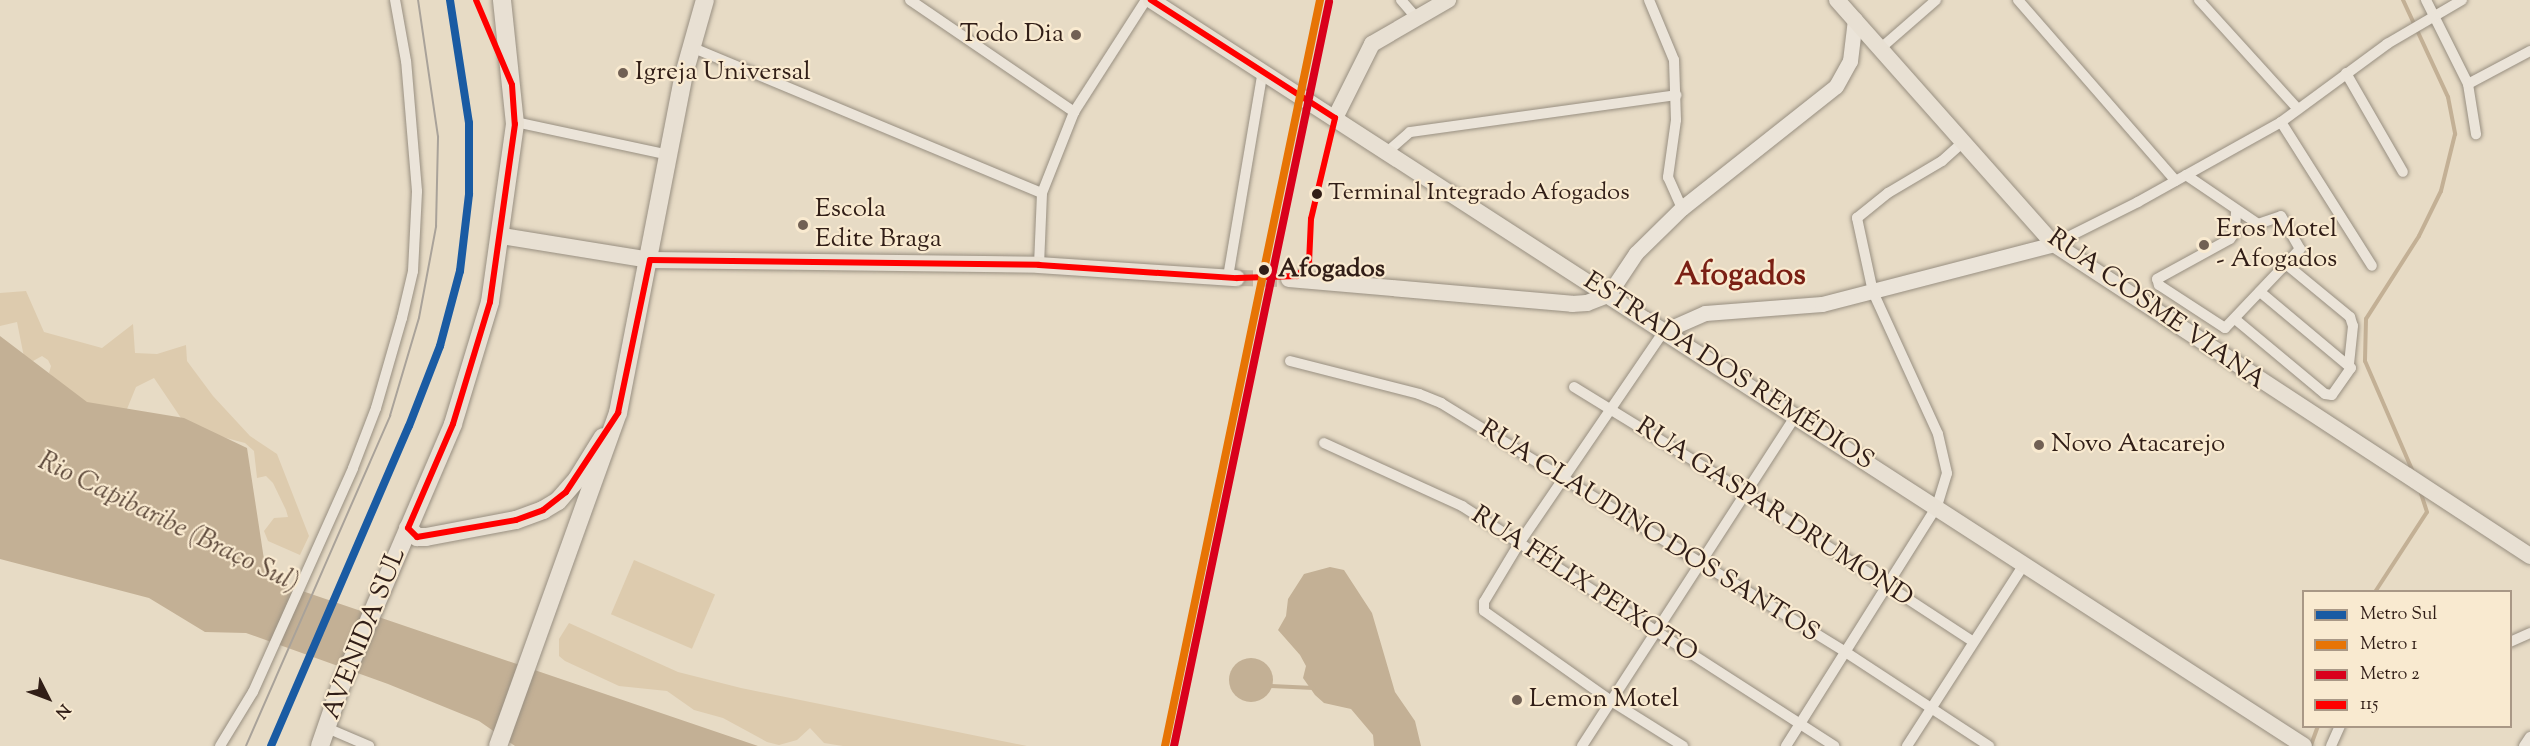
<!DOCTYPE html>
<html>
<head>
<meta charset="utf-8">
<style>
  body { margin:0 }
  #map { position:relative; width:2530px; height:746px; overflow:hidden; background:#e7dbc5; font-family:"Sorts Mill Goudy",serif }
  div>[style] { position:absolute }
  .green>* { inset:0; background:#ddcbae; transform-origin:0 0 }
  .water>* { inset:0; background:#c3b095 }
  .round { border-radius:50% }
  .stream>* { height:4px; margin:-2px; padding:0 2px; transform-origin:2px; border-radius:2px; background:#c3b095 }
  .primary-tunnel>* { height:16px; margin-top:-8px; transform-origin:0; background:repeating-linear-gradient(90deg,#c3b5a2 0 16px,transparent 0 24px) }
  .roads { filter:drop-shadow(0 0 2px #988f81) drop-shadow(0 0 2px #988f81) }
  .minor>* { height:10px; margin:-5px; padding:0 5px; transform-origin:5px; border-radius:5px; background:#ebe4d9 }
  .secondary>* { height:15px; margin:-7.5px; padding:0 7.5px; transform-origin:7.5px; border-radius:7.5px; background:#ebe4d9 }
  .primary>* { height:16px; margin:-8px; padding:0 8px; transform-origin:8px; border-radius:8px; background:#e8e0d3 }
  .trunk>* { height:18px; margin:-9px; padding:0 9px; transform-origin:9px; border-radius:9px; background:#e8e0d3 }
  .tram>* { height:1.5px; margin:-0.75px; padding:0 0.75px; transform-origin:0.75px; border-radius:0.75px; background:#a9a299 }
  .bus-1>* { height:6px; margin:-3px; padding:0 3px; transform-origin:3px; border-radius:3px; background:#f00 }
  .metro-1>* { height:8px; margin:-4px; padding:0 4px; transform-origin:4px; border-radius:4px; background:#1a5ba3 }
  .metro-2>* { height:8px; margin:-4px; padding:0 4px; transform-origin:4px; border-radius:4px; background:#e77405 }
  .metro-3>* { height:8px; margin:-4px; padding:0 4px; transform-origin:4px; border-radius:4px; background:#d9001c }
  .dots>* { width:16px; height:16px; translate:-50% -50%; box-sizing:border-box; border:3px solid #f9ead0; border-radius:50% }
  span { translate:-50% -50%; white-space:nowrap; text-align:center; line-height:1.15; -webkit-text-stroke:4.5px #f9ead0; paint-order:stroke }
  .bus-label { font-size:24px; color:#311e17 }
  .left { translate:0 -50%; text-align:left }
  .poi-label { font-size:26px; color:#311e17 }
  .right { translate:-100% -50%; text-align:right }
  .stop-label { font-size:26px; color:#311e17; font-weight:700 }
  .street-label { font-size:26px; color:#311e17 }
  .water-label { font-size:27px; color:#5e4a3c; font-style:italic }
  .district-label { font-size:32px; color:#7a1f14; font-weight:700 }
  .legend { position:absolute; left:2302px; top:590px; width:210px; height:138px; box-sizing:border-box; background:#f9ead0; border:2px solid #a99886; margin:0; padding:8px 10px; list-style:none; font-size:18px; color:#311e17 }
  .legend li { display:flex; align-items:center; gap:12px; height:30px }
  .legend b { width:30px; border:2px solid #a99886 }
  .north { position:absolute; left:18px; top:668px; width:60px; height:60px; -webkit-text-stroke:4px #f9ead0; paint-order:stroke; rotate:132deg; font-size:16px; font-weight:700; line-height:24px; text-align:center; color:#311e17 }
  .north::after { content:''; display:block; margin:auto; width:21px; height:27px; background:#311e17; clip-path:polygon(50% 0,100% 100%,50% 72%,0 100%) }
</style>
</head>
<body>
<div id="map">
  <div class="green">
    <div style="clip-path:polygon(26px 291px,44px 332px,102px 348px,133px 324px,135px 353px,157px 354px,186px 345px,187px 361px,213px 396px,250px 436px,277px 454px,309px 536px,300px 555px,268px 541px,264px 531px,274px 518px,288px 517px,286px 510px,273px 483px,266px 476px,257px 478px,254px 451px,245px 443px,181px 426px,181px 418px,154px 378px,136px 387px,127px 409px,95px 416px,49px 373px,51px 366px,48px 360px,42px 356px,33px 361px,24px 357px,17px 322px,0 326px,0 293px)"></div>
    <div style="left:634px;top:560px;width:88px;height:59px;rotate:23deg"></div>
    <div style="clip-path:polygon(569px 623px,678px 672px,741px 688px,1027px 746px,843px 746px,824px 743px,810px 728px,797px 740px,779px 745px,767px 742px,723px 718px,694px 710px,667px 691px,619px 686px,565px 661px,559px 656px,559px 639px)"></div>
  </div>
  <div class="water">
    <div style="clip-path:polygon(0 336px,87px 402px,184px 418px,247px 448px,267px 579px,758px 746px,515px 746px,479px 721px,388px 684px,246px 633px,205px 632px,149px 598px,0 559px)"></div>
    <div style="clip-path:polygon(1330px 567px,1344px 570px,1372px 613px,1395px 692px,1415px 721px,1421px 746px,1374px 746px,1373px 735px,1351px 709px,1324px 703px,1315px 695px,1303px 678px,1306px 666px,1300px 655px,1278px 630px,1286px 616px,1288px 599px,1304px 574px)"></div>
    <div class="round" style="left:1229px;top:658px;width:44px;height:44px"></div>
  </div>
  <div class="stream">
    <div style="left:2403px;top:0;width:107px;rotate:65.1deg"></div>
    <div style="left:2448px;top:97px;width:38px;rotate:79deg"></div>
    <div style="left:2455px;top:134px;width:59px;rotate:103.8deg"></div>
    <div style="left:2441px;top:191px;width:50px;rotate:116.1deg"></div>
    <div style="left:2419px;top:236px;width:98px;rotate:122.6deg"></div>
    <div style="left:2366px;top:319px;width:42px;rotate:91.4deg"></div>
    <div style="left:2365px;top:361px;width:121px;rotate:66.6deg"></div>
    <div style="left:2375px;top:592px;width:95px;rotate:-57deg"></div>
    <div style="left:2427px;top:512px;width:23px;rotate:-108deg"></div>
    <div style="left:1271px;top:686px;width:43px;rotate:2.7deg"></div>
    <div style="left:2311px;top:745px;width:20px;rotate:-70deg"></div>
  </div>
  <div class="primary-tunnel">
    <div style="left:1237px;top:278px;width:52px;rotate:1.1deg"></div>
  </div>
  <div class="roads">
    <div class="minor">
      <div style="left:910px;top:0;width:199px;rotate:34.3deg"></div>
      <div style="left:1401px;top:0;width:21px;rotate:49deg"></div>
      <div style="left:1649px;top:0;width:65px;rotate:67.4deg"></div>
      <div style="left:1674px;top:60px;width:60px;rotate:88.1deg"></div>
      <div style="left:1676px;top:120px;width:58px;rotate:98deg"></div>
      <div style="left:1668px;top:177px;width:34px;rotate:66deg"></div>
      <div style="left:2018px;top:0;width:240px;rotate:48.9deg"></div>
      <div style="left:2199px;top:0;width:147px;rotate:47.8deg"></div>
      <div style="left:2426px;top:0;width:94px;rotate:63.4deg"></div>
      <div style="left:2468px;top:84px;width:51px;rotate:80.9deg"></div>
      <div style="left:691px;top:47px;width:380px;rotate:22.6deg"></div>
      <div style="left:1881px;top:48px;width:73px;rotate:-41.1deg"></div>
      <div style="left:2346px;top:73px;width:114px;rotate:60.1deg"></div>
      <div style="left:2468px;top:84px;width:70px;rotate:-28deg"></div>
      <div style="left:515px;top:122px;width:157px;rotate:12.1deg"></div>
      <div style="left:2281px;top:122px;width:170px;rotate:57.7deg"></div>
      <div style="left:1387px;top:152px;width:30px;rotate:-41deg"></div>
      <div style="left:1410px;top:132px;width:269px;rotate:-7.9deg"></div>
      <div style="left:2186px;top:175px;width:87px;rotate:34.2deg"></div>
      <div style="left:2258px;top:224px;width:24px;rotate:-19deg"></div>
      <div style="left:2281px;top:216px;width:38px;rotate:60deg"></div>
      <div style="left:2300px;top:249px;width:109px;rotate:133.5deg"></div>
      <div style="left:2225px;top:328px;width:79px;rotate:-146.9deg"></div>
      <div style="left:2159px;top:285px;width:6px;rotate:-108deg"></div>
      <div style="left:2157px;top:279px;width:83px;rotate:-28.7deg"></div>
      <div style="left:2230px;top:239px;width:9px;rotate:-54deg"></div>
      <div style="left:2235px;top:232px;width:21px;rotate:-87deg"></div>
      <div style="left:2054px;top:244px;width:94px;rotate:-26.6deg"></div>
      <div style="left:2138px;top:202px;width:164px;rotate:-29.2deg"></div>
      <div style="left:2281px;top:122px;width:132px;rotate:-36.3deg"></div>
      <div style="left:2387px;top:44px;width:87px;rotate:-30.4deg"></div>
      <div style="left:1039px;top:265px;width:72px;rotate:-87.6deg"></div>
      <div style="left:1042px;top:193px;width:87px;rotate:-68.4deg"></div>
      <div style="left:1074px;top:112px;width:133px;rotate:-57.3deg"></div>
      <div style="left:2287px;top:265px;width:82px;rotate:39.5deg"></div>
      <div style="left:2350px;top:317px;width:9px;rotate:72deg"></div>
      <div style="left:2353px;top:326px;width:39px;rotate:96deg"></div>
      <div style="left:1228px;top:277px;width:209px;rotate:-80.4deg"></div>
      <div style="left:2235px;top:319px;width:117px;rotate:39.8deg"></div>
      <div style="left:2325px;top:394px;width:7px;rotate:8deg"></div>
      <div style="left:2332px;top:395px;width:33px;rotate:-55deg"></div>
      <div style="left:2351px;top:368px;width:119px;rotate:-140.1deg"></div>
      <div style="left:1664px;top:331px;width:255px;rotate:124.3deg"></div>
      <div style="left:1520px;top:542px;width:70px;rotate:121deg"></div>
      <div style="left:1484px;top:602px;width:9px;rotate:90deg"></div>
      <div style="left:1484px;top:611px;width:156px;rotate:35.3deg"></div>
      <div style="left:1611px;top:701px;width:85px;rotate:32deg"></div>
      <div style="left:1290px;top:361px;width:133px;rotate:14.3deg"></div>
      <div style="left:1419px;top:394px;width:24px;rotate:22deg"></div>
      <div style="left:1441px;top:403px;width:477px;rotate:31.6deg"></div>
      <div style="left:1847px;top:653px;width:170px;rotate:33.2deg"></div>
      <div style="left:1574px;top:387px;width:202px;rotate:31.6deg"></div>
      <div style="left:1746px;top:493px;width:270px;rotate:33.2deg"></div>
      <div style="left:1324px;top:443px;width:152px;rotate:24.5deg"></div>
      <div style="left:1462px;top:506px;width:443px;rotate:32.8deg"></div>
      <div style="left:2510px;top:642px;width:22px;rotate:-24deg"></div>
      <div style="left:327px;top:728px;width:46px;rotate:23.2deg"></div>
      <div style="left:220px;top:746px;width:63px;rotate:-58.6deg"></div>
      <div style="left:253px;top:692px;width:245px;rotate:-65.9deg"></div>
      <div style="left:353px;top:468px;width:64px;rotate:-69deg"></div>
      <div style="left:376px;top:408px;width:94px;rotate:-73.9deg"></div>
      <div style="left:402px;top:318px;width:48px;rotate:-76.8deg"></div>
      <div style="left:413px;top:271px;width:80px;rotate:-87.1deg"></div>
      <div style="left:417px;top:191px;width:130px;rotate:-94.8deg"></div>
      <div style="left:406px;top:61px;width:62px;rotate:-100.2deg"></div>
      <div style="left:1582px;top:746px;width:394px;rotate:-57.1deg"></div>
      <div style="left:1786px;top:746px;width:284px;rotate:-57.8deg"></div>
      <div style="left:1937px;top:506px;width:34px;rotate:-73deg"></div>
      <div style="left:1947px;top:473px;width:40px;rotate:-103deg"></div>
      <div style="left:1938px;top:434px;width:156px;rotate:-114.6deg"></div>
      <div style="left:1873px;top:292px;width:76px;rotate:-102.2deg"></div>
      <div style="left:1857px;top:218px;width:40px;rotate:-39deg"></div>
      <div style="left:1888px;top:193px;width:63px;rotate:-30.7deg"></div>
      <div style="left:1942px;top:161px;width:25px;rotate:-42deg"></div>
      <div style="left:1907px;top:746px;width:218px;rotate:-57.2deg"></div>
      <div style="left:2331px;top:746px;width:22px;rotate:-66deg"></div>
      <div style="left:2524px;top:746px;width:11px;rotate:-56deg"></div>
    </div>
    <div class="secondary">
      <div style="left:1608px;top:295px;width:50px;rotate:-56.3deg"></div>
      <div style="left:1636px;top:253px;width:64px;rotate:-44.4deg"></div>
      <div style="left:1682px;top:208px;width:196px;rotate:-38.4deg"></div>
      <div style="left:1836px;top:86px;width:29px;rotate:-61deg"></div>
      <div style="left:1850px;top:61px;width:42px;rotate:-83.2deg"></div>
      <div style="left:1664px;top:331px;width:45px;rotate:-23.7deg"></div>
      <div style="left:1705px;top:313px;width:117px;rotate:-4.4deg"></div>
      <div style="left:1822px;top:304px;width:240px;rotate:-14.5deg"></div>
    </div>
    <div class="primary">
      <div style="left:1151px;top:0;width:1373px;rotate:32.9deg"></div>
      <div style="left:1837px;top:0;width:327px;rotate:48.4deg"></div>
      <div style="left:2054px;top:244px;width:569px;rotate:33.24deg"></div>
      <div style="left:1335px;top:118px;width:83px;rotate:-63.4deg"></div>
      <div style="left:1372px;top:44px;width:88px;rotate:-30.1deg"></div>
      <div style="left:502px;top:236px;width:150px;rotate:9.2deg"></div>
      <div style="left:650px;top:260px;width:389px;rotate:0.7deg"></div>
      <div style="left:1039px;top:265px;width:198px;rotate:3.8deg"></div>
      <div style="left:1289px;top:279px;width:284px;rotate:5deg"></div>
      <div style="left:1572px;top:304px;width:15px;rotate:-4deg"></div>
      <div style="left:1587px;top:303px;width:22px;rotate:-21deg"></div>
    </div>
    <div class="trunk">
      <div style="left:408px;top:528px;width:13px;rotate:45deg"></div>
      <div style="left:417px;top:537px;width:9px"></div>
      <div style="left:426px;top:537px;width:92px;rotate:-10.7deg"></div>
      <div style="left:516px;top:520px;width:29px;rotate:-20deg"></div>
      <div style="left:543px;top:510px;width:17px;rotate:-31deg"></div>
      <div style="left:558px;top:501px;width:29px;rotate:-49deg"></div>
      <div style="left:577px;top:479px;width:49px;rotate:-58.2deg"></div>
      <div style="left:320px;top:746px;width:61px;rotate:-71deg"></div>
      <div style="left:340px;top:688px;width:287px;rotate:-66.8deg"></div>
      <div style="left:453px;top:424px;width:127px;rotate:-73.1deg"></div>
      <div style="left:490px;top:302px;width:180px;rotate:-82deg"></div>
      <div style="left:515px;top:124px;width:125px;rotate:-96deg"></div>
      <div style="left:498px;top:746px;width:354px;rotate:-70.2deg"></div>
      <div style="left:618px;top:413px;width:345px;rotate:-79deg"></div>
      <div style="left:684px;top:74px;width:77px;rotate:-74.2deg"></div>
    </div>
  </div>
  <div class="tram">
    <div style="left:246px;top:746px;width:360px;rotate:-66.4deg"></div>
    <div style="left:390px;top:416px;width:102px;rotate:-73.5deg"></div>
    <div style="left:419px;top:318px;width:93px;rotate:-79.4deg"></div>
    <div style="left:436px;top:227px;width:90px;rotate:-88.7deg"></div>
    <div style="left:438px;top:137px;width:138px;rotate:-98.3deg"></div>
  </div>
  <div class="bus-1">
    <div style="left:476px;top:0;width:92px;rotate:67deg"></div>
    <div style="left:512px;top:85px;width:39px;rotate:86deg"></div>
    <div style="left:515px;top:124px;width:180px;rotate:98deg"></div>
    <div style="left:490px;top:302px;width:127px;rotate:106.9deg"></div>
    <div style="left:453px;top:424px;width:113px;rotate:113.4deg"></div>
    <div style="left:408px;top:528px;width:13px;rotate:45deg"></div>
    <div style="left:417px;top:537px;width:100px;rotate:-9.7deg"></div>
    <div style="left:516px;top:520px;width:29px;rotate:-20deg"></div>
    <div style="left:543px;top:510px;width:29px;rotate:-38deg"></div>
    <div style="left:566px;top:492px;width:95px;rotate:-56.6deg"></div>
    <div style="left:618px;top:413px;width:156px;rotate:-78.2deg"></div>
    <div style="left:650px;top:260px;width:389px;rotate:0.7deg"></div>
    <div style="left:1039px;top:265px;width:198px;rotate:3.8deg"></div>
    <div style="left:1237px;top:278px;width:60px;rotate:-1.9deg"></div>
    <div style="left:1297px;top:276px;width:18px;rotate:-47deg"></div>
    <div style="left:1309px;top:263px;width:44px;rotate:-87.4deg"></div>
    <div style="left:1311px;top:219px;width:104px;rotate:-76.6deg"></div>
    <div style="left:1335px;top:118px;width:219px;rotate:-147.3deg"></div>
  </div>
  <div class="metro-1">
    <div style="left:271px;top:746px;width:348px;rotate:-66.7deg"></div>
    <div style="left:409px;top:426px;width:86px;rotate:-68.8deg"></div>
    <div style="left:440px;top:346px;width:78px;rotate:-75.1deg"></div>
    <div style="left:460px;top:271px;width:78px;rotate:-83.3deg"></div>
    <div style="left:469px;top:194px;width:71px;rotate:-90deg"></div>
    <div style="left:469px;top:123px;width:124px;rotate:-98.8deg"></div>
  </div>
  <div class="metro-2">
    <div style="left:1165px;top:746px;width:762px;rotate:-78.26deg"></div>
  </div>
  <div class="metro-3">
    <div style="left:1174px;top:746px;width:760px;rotate:-78.23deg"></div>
  </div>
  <div class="dots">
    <div style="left:1076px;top:35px;background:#716054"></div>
    <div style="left:623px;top:73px;background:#716054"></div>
    <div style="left:1317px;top:194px;background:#311e17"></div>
    <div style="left:803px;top:225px;background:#716054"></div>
    <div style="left:2204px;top:245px;background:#716054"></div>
    <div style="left:1264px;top:270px;background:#311e17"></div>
    <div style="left:2039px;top:445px;background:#716054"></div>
    <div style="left:1517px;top:700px;background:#716054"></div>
  </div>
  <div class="bus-label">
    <span class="left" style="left:1328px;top:194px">Terminal Integrado Afogados</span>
  </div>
  <div class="poi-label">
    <span class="right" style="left:1064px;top:35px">Todo Dia</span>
    <span class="left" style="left:635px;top:73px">Igreja Universal</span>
    <span class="left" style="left:815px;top:225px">Escola<br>Edite Braga</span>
    <span class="left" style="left:2216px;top:245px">Eros Motel<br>- Afogados</span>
    <span class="left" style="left:2051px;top:445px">Novo Atacarejo</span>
    <span class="left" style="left:1529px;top:700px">Lemon Motel</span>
  </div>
  <div class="stop-label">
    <span class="left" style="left:1278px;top:270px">Afogados</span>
  </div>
  <div class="street-label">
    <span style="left:2156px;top:310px;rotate:35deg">RUA COSME VIANA</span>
    <span style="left:1728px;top:372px;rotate:33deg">ESTRADA DOS REMÉDIOS</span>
    <span style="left:1774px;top:513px;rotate:33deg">RUA GASPAR DRUMOND</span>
    <span style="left:1649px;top:532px;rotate:32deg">RUA CLAUDINO DOS SANTOS</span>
    <span style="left:1584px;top:585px;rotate:33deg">RUA FÉLIX PEIXOTO</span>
    <span style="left:365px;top:634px;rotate:-68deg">AVENIDA SUL</span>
  </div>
  <div class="water-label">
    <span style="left:168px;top:523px;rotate:26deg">Rio Capibaribe (Braço Sul)</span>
  </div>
  <div class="district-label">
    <span style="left:1740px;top:276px">Afogados</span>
  </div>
  <ul class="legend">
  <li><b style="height:8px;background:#1a5ba3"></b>Metro Sul</li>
  <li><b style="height:8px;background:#e77405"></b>Metro 1</li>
  <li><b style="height:8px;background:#d9001c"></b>Metro 2</li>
  <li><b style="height:8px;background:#f00"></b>115</li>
  </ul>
  <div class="north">N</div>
</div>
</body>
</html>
